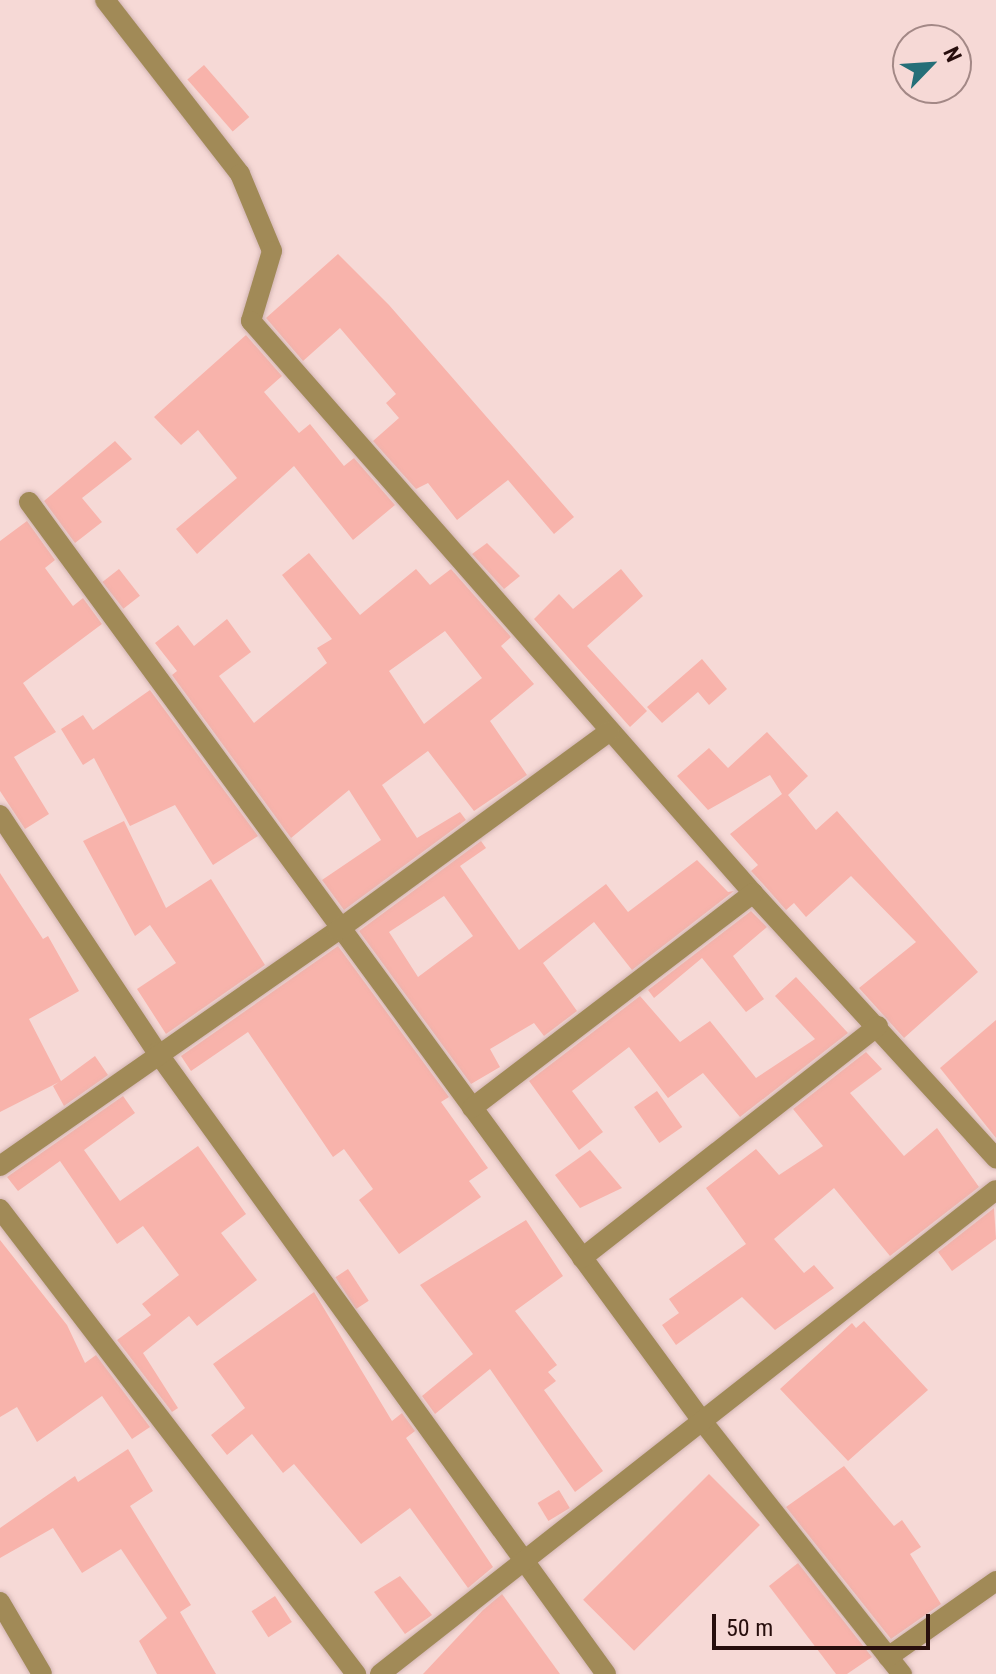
<!DOCTYPE html>
<html>
<head>
<meta charset="utf-8">
<style>
  body { margin:0 }
  #map { position:relative; width:996px; height:1674px; overflow:hidden; background:#f6d9d6; font-family:"Roboto Condensed",sans-serif }
  div>[style] { position:absolute }
  .building>* { inset:0; background:#f8b3ab; transform-origin:0 0 }
  .roads { filter:drop-shadow(0 0 2px #d1b4b2) drop-shadow(0 0 2px #d1b4b2) }
  .minor>* { height:20px; margin:-10px; padding:0 10px; transform-origin:10px; border-radius:10px; background:#a18a57 }
  span { translate:-50% -50%; white-space:nowrap; text-align:center; line-height:1.15; -webkit-text-stroke:6px #f6d9d6; paint-order:stroke }
  .north { position:absolute; left:892px; top:24px; width:80px; height:80px; box-sizing:border-box; background:#f6d9d6; border:2px solid #a38886; border-radius:50%; rotate:65deg; font-size:22px; font-weight:700; line-height:32px; text-align:center; color:#270e0d }
  .north::after { content:''; display:block; margin:auto; width:28px; height:36px; background:#256f78; clip-path:polygon(50% 0,100% 100%,50% 72%,0 100%) }
  .scale { position:absolute; left:712px; top:1614px; width:218px; height:36px; box-sizing:border-box; border:4px solid #270e0d; border-top:0; padding-left:10px; font-size:24px; line-height:28px; white-space:nowrap; color:#270e0d; -webkit-text-stroke:6px #f6d9d6; paint-order:stroke }
</style>
</head>
<body>
<div id="map">
  <div class="building">
    <div style="left:204px;top:65px;width:69px;height:22px;rotate:49deg"></div>
    <div style="clip-path:polygon(338px 254px,389px 305px,574px 517px,554px 534px,508px 480px,457px 520px,428px 483px,416px 489px,373px 441px,399px 418px,386px 403px,396px 394px,340px 328px,303px 361px,266px 318px)"></div>
    <div style="clip-path:polygon(246px 335px,282px 376px,264px 392px,299px 433px,310px 424px,344px 466px,354px 458px,395px 505px,353px 540px,294px 466px,197px 554px,176px 529px,237px 478px,198px 430px,181px 445px,154px 417px)"></div>
    <div style="clip-path:polygon(115px 441px,132px 459px,82px 498px,102px 522px,75px 543px,44px 501px)"></div>
    <div style="clip-path:polygon(27px 521px,55px 560px,45px 568px,73px 606px,83px 598px,102px 624px,23px 683px,56px 732px,14px 757px,49px 814px,25px 829px,0 791px,0 541px)"></div>
    <div style="clip-path:polygon(487px 543px,520px 576px,504px 589px,472px 554px)"></div>
    <div style="clip-path:polygon(evenodd,309px 553px,360px 615px,416px 569px,430px 585px,451px 569px,511px 637px,501px 646px,534px 684px,490px 721px,527px 775px,474px 811px,428px 751px,382px 785px,417px 838px,460px 812px,466px 820px,344px 910px,322px 880px,381px 840px,349px 790px,291px 838px,172px 675px,177px 671px,155px 643px,178px 625px,194px 646px,227px 619px,251px 652px,219px 676px,254px 723px,327px 663px,317px 648px,332px 639px,282px 575px,309px 553px,445px 631px,482px 678px,424px 724px,389px 671px,445px 631px)"></div>
    <div style="left:119px;top:569px;width:34px;height:21px;rotate:52deg"></div>
    <div style="clip-path:polygon(621px 569px,643px 596px,587px 646px,647px 711px,630px 727px,534px 619px,559px 594px,573px 609px)"></div>
    <div style="clip-path:polygon(702px 659px,727px 689px,709px 705px,698px 692px,662px 723px,647px 707px)"></div>
    <div style="clip-path:polygon(150px 690px,258px 836px,213px 865px,175px 805px,130px 826px,94px 758px,83px 765px,61px 729px,83px 715px,93px 730px)"></div>
    <div style="clip-path:polygon(767px 732px,808px 776px,788px 795px,816px 830px,837px 811px,978px 972px,904px 1038px,859px 988px,916px 942px,851px 876px,806px 917px,794px 903px,786px 910px,763px 884px,751px 871px,758px 865px,730px 834px,782px 794px,770px 775px,708px 810px,677px 776px,709px 748px,728px 768px)"></div>
    <div style="clip-path:polygon(124px 821px,166px 908px,211px 879px,265px 965px,166px 1034px,137px 989px,176px 963px,150px 925px,135px 936px,83px 841px)"></div>
    <div style="clip-path:polygon(evenodd,481px 841px,486px 848px,460px 866px,519px 950px,606px 884px,628px 912px,697px 860px,728px 892px,734px 891px,632px 970px,594px 922px,543px 963px,577px 1011px,544px 1036px,534px 1023px,490px 1049px,500px 1067px,471px 1084px,359px 931px,481px 841px,444px 896px,473px 936px,418px 977px,389px 932px,444px 896px)"></div>
    <div style="clip-path:polygon(0 873px,43px 939px,48px 936px,79px 991px,29px 1019px,61px 1081px,95px 1056px,108px 1075px,64px 1106px,53px 1086px,59px 1082px,0 1112px)"></div>
    <div style="clip-path:polygon(751px 911px,767px 927px,733px 956px,764px 999px,746px 1012px,702px 958px,654px 998px,648px 990px)"></div>
    <div style="clip-path:polygon(338px 946px,449px 1097px,441px 1102px,488px 1168px,469px 1181px,481px 1197px,399px 1254px,359px 1200px,373px 1189px,344px 1149px,333px 1157px,248px 1032px,191px 1071px,181px 1056px)"></div>
    <div style="clip-path:polygon(796px 977px,848px 1033px,740px 1117px,703px 1073px,668px 1098px,629px 1047px,572px 1091px,603px 1132px,579px 1150px,529px 1081px,640px 996px,680px 1042px,710px 1021px,756px 1078px,815px 1039px,775px 996px)"></div>
    <div style="clip-path:polygon(996px 1020px,996px 1138px,940px 1068px)"></div>
    <div style="clip-path:polygon(866px 1052px,882px 1069px,850px 1093px,904px 1156px,937px 1128px,979px 1187px,890px 1256px,834px 1188px,774px 1239px,804px 1273px,814px 1265px,834px 1288px,775px 1330px,742px 1297px,676px 1345px,662px 1325px,679px 1313px,669px 1299px,746px 1244px,706px 1188px,756px 1149px,779px 1175px,823px 1146px,793px 1109px)"></div>
    <div style="left:657px;top:1091px;width:44px;height:28px;rotate:55deg"></div>
    <div style="clip-path:polygon(123px 1096px,135px 1113px,84px 1150px,120px 1201px,198px 1146px,246px 1214px,221px 1233px,257px 1280px,197px 1326px,189px 1316px,143px 1353px,178px 1408px,172px 1412px,117px 1340px,151px 1315px,142px 1304px,179px 1275px,143px 1226px,117px 1244px,60px 1161px,18px 1191px,7px 1177px)"></div>
    <div style="clip-path:polygon(590px 1150px,622px 1188px,580px 1208px,555px 1175px)"></div>
    <div style="clip-path:polygon(994px 1208px,996px 1239px,952px 1271px,938px 1252px)"></div>
    <div style="clip-path:polygon(526px 1220px,563px 1276px,515px 1311px,557px 1365px,548px 1372px,556px 1381px,544px 1390px,603px 1471px,575px 1492px,490px 1369px,435px 1414px,422px 1396px,473px 1354px,420px 1285px)"></div>
    <div style="clip-path:polygon(0 1240px,67px 1325px,85px 1363px,96px 1355px,150px 1427px,132px 1439px,102px 1396px,37px 1442px,17px 1407px,0 1417px)"></div>
    <div style="left:348px;top:1269px;width:38px;height:15px;rotate:57deg"></div>
    <div style="clip-path:polygon(314px 1292px,392px 1421px,402px 1413px,415px 1431px,406px 1438px,493px 1567px,468px 1588px,410px 1508px,361px 1544px,294px 1464px,283px 1473px,252px 1434px,227px 1455px,211px 1435px,245px 1408px,213px 1364px)"></div>
    <div style="clip-path:polygon(864px 1321px,928px 1390px,848px 1461px,780px 1389px,852px 1323px,856px 1328px)"></div>
    <div style="clip-path:polygon(128px 1449px,153px 1491px,130px 1506px,191px 1605px,180px 1612px,216px 1674px,157px 1674px,139px 1641px,167px 1618px,121px 1549px,82px 1573px,53px 1528px,0 1558px,0 1528px,75px 1476px,78px 1482px)"></div>
    <div style="clip-path:polygon(844px 1466px,894px 1526px,902px 1520px,921px 1547px,910px 1554px,941px 1604px,891px 1639px,786px 1507px)"></div>
    <div style="left:709px;top:1474px;width:72px;height:178px;rotate:45deg"></div>
    <div style="left:559px;top:1490px;width:21px;height:25px;rotate:59deg"></div>
    <div style="clip-path:polygon(798px 1563px,872px 1657px,847px 1674px,836px 1674px,769px 1586px)"></div>
    <div style="clip-path:polygon(400px 1576px,432px 1615px,405px 1634px,374px 1592px)"></div>
    <div style="clip-path:polygon(502px 1594px,560px 1674px,423px 1674px,483px 1610px)"></div>
    <div style="left:275px;top:1596px;width:31px;height:28px;rotate:57deg"></div>
  </div>
  <div class="roads">
    <div class="minor">
      <div style="left:105px;top:0;width:220px;rotate:52.2deg"></div>
      <div style="left:240px;top:174px;width:83px;rotate:67.4deg"></div>
      <div style="left:272px;top:251px;width:73px;rotate:106.7deg"></div>
      <div style="left:251px;top:321px;width:761px;rotate:48.73deg"></div>
      <div style="left:753px;top:893px;width:360px;rotate:47.5deg"></div>
      <div style="left:29px;top:502px;width:1139px;rotate:53.78deg"></div>
      <div style="left:702px;top:1421px;width:323px;rotate:51.7deg"></div>
      <div style="left:0;top:815px;width:284px;rotate:56.5deg"></div>
      <div style="left:157px;top:1052px;width:767px;rotate:54.18deg"></div>
      <div style="left:472px;top:1108px;width:354px;rotate:-37.4deg"></div>
      <div style="left:0;top:1166px;width:412px;rotate:-34.9deg"></div>
      <div style="left:338px;top:930px;width:337px;rotate:-36.2deg"></div>
      <div style="left:0;top:1209px;width:586px;rotate:52.56deg"></div>
      <div style="left:582px;top:1258px;width:376px;rotate:-38.1deg"></div>
      <div style="left:0;top:1602px;width:83px;rotate:59.7deg"></div>
      <div style="left:888px;top:1657px;width:132px;rotate:-35.1deg"></div>
      <div style="left:380px;top:1674px;width:783px;rotate:-38.16deg"></div>
    </div>
  </div>
  <div class="north">N</div>
  <div class="scale">50 m</div>
</div>
</body>
</html>
